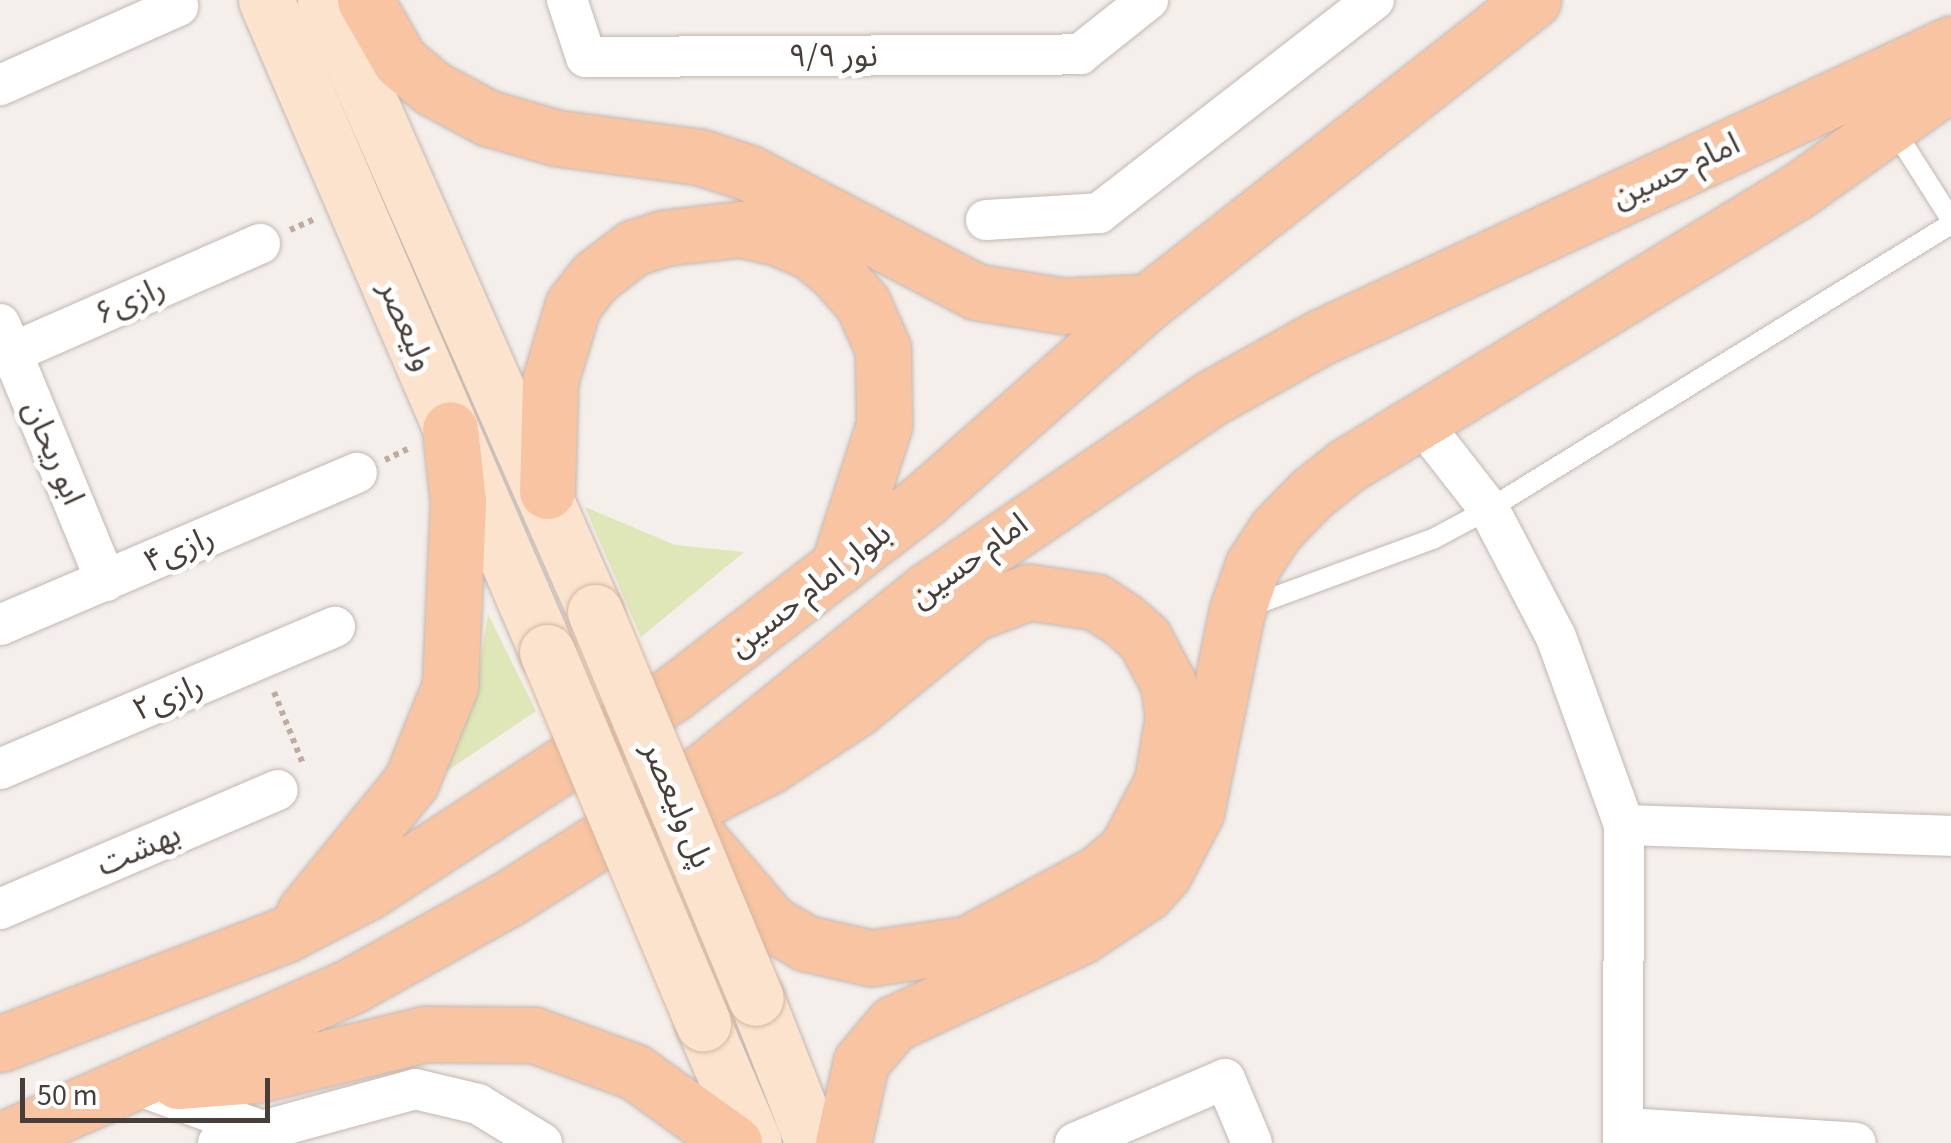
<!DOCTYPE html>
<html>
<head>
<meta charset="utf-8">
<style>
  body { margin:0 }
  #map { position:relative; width:1951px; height:1143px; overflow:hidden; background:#f4efeb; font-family:"Source Sans 3","Noto Sans Arabic",sans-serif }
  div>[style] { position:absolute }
  .green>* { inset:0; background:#dfe6b7 }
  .path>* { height:6px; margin-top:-3px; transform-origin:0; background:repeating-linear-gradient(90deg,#c0aba0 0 5px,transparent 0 10px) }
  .roads { filter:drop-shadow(0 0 2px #c3b7b1) drop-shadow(0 0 2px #c3b7b1) }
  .lane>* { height:20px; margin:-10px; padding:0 10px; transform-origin:10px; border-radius:10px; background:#fff }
  .street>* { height:40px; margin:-20px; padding:0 20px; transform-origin:20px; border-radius:20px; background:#fff }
  .secondary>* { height:55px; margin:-27.5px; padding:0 27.5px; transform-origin:27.5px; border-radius:27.5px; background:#fbe3ce }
  .primary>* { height:55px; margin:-27.5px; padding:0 27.5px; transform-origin:27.5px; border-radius:27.5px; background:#f8c4a1 }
  .bridges { filter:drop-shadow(0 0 2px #d4b6a0) drop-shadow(0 0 2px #d4b6a0) }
  .secondary-bridge>* { height:55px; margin:-27.5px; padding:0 27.5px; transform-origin:27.5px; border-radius:27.5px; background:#fbe3ce }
  span { translate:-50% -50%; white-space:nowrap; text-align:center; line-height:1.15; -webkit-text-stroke:10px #fff; paint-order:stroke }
  .street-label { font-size:32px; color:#483e39 }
  .scale { position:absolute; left:20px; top:1078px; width:250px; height:45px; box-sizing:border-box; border:5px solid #483e39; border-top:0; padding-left:12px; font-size:30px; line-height:35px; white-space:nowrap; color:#483e39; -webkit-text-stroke:8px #fff; paint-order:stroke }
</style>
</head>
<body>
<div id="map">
  <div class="green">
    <div style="clip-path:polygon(585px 507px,675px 545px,744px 552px,641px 637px)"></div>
    <div style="clip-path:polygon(488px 614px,536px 711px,438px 777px,477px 683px)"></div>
  </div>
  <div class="path">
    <div style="left:290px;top:230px;width:27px;rotate:-24deg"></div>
    <div style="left:385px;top:460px;width:28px;rotate:-26deg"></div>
    <div style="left:274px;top:692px;width:78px;rotate:68.1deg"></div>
  </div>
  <div class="roads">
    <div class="lane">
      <div style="left:1893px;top:128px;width:108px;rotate:57.5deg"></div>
      <div style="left:1248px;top:607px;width:197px;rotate:-20.2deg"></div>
      <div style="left:1433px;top:539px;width:64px;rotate:-28.2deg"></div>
      <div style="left:1489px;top:509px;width:543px;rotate:-31.67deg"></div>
    </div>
    <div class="street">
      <div style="left:567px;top:0;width:60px;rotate:71.6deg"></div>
      <div style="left:586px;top:57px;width:494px;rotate:-0.3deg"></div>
      <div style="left:1080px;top:54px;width:87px;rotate:-38.5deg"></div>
      <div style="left:0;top:85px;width:195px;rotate:-23.9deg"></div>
      <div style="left:986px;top:220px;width:113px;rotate:-3.5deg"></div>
      <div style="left:1099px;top:213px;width:348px;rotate:-37.8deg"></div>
      <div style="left:0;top:324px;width:278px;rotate:67.6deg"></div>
      <div style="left:0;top:358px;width:284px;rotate:-23.7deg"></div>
      <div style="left:1421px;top:422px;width:110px;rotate:52deg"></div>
      <div style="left:1489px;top:509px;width:144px;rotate:62.4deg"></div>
      <div style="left:1556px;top:637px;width:200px;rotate:70.1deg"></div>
      <div style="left:1624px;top:825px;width:318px;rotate:90.2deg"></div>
      <div style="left:0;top:625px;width:388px;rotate:-23.1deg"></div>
      <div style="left:0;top:769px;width:364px;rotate:-23deg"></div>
      <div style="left:1624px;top:825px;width:327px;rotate:1.9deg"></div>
      <div style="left:0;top:909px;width:302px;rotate:-23.2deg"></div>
      <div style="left:148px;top:1089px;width:121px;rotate:20.2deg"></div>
      <div style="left:1627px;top:1128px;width:229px;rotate:3.7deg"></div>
      <div style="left:218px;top:1143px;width:204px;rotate:-15.3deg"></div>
      <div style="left:415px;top:1089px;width:65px;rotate:13.4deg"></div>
      <div style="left:478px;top:1104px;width:75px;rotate:31.4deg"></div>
      <div style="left:1075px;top:1143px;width:163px;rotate:-23.1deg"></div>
      <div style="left:1225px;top:1079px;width:69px;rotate:67.1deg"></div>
    </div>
    <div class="secondary">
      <div style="left:266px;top:0;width:710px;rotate:66.68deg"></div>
      <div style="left:325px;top:0;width:669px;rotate:66.19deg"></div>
      <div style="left:756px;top:998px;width:156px;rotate:68.5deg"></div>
      <div style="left:703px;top:1024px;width:129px;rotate:66.8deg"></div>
    </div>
    <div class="primary">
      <div style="left:365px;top:0;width:70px;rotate:60.2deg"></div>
      <div style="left:400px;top:61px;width:42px;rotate:40.2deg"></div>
      <div style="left:432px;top:88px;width:64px;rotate:28.2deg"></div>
      <div style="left:488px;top:118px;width:72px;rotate:16.2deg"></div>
      <div style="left:557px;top:138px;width:144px;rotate:7.6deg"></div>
      <div style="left:700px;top:157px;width:52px;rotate:18.1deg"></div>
      <div style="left:749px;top:173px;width:257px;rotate:27.6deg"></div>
      <div style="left:977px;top:292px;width:87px;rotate:9.2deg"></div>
      <div style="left:1063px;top:306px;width:85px;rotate:-2.7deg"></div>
      <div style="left:547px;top:491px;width:110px;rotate:-88.4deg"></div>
      <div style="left:550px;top:381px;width:79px;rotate:-73.2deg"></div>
      <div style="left:573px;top:305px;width:36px;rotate:-52deg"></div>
      <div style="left:595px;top:277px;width:48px;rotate:-37.3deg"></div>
      <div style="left:633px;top:248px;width:32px;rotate:-18deg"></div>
      <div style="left:663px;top:238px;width:78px;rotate:-6.7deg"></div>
      <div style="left:740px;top:229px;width:37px;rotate:13deg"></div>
      <div style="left:776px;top:237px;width:38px;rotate:23deg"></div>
      <div style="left:811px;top:252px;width:35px;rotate:40deg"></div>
      <div style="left:838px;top:275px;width:38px;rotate:49deg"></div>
      <div style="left:863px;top:304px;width:49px;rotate:66deg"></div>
      <div style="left:883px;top:349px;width:76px;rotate:89.2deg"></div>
      <div style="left:884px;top:425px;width:149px;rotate:107.9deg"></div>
      <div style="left:695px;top:834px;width:117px;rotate:49.5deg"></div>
      <div style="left:771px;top:923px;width:39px;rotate:30deg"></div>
      <div style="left:805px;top:943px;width:68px;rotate:12.8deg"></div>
      <div style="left:871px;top:958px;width:97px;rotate:-8.3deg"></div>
      <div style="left:967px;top:944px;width:148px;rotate:-28.3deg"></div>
      <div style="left:1097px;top:874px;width:38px;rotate:-40deg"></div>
      <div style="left:1126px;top:850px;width:77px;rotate:-62.1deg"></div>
      <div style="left:1162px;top:782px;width:66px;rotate:-80.4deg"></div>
      <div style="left:1173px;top:717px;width:34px;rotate:-98deg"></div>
      <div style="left:1168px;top:683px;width:51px;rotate:-118.1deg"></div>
      <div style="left:1144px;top:638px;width:29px;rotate:-139deg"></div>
      <div style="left:1122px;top:619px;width:31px;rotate:-147deg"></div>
      <div style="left:1096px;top:602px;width:68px;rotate:-171.5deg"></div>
      <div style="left:1029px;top:592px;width:60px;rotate:159.4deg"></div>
      <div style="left:973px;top:613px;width:151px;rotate:140.6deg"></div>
      <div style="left:856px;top:709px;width:104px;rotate:146.8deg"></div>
      <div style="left:769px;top:766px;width:68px;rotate:153.1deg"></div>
      <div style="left:304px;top:913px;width:169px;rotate:-50.8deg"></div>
      <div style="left:411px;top:782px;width:104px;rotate:-67.9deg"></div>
      <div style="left:450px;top:686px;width:185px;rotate:-87.5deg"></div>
      <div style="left:458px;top:501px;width:72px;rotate:-96.3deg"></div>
      <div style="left:0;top:1044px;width:306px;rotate:-21deg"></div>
      <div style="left:286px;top:934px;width:93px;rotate:-27.4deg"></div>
      <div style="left:369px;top:891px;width:360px;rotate:-33deg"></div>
      <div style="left:671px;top:695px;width:319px;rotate:-37.6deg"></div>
      <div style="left:924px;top:500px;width:299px;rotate:-41.5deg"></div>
      <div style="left:1148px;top:302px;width:489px;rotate:-38.1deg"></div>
      <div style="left:178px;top:1081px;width:78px;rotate:-4.4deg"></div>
      <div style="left:256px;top:1075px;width:175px;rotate:-13.6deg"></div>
      <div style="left:426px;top:1034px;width:108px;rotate:0.5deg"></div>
      <div style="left:534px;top:1035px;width:108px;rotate:20.1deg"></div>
      <div style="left:635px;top:1072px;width:122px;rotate:35.6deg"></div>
      <div style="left:0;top:1141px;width:386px;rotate:-23.8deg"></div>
      <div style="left:353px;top:985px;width:175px;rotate:-29.1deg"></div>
      <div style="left:506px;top:900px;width:206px;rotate:-32.3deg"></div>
      <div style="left:680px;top:790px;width:319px;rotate:-38.9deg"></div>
      <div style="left:928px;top:590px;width:346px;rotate:-34.1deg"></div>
      <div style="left:1215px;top:396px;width:119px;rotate:-29.1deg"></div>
      <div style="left:1319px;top:338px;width:697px;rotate:-24.95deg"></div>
      <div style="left:843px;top:1143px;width:83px;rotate:-77.5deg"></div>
      <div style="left:861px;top:1062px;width:50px;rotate:-49.9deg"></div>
      <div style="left:893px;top:1024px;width:208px;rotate:-25.1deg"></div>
      <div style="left:1081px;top:936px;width:78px;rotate:-33.5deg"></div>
      <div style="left:1146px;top:893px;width:27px;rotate:-48deg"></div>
      <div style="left:1164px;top:873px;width:69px;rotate:-62.3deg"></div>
      <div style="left:1196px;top:812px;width:205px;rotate:-78.5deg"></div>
      <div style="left:1237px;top:611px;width:49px;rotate:-70.8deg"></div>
      <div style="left:1253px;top:565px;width:42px;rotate:-56.7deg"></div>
      <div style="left:1276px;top:530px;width:50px;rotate:-45.8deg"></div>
      <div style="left:1311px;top:494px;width:45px;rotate:-38.7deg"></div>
      <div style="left:1346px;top:466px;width:530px;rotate:-31.35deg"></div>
      <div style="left:1799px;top:190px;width:186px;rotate:-35.4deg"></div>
    </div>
  </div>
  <div class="bridges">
    <div class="secondary-bridge">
      <div style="left:595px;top:612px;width:418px;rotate:67.4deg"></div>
      <div style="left:547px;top:652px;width:403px;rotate:67.2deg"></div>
    </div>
  </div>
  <div class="street-label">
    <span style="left:833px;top:56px">نور ۹/۹</span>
    <span style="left:1676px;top:171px;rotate:-25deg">امام حسین</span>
    <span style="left:130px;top:301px;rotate:-24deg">رازی۶</span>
    <span style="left:406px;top:326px;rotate:67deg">ولیعصر</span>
    <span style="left:53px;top:453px;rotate:67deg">ابو ریحان</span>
    <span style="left:179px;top:550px;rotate:-23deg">رازی۴</span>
    <span style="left:969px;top:561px;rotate:-36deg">امام حسین</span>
    <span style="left:810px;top:590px;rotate:-38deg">بلوار امام حسین</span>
    <span style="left:168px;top:698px;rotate:-23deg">رازی۲</span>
    <span style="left:677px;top:805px;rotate:67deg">پل ولیعصر</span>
    <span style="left:139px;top:850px;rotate:-23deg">بهشت</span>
  </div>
  <div class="scale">50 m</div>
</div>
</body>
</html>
